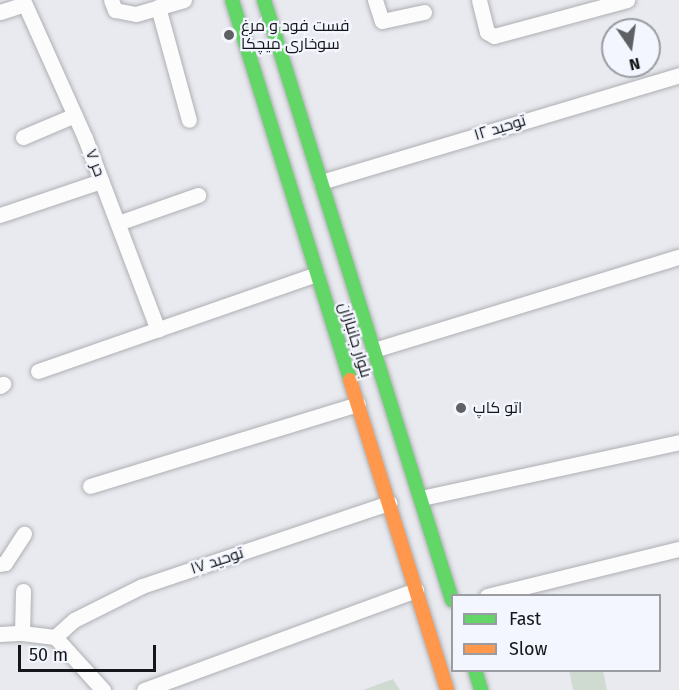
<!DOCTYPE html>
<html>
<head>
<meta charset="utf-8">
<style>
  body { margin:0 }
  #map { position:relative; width:679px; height:690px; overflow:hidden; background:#e8eaef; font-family:"Fira Sans",Cairo,sans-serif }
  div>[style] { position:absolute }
  .building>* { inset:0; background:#cfdbd1 }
  .roads { filter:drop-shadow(0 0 2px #aeafb3) drop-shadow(0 0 2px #aeafb3) }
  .street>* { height:15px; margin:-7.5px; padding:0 7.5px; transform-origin:7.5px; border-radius:7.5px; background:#fcfcfd }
  .fast>* { height:14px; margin:-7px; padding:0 7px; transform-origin:7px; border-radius:7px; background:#63d668 }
  .slow>* { height:14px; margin:-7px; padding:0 7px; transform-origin:7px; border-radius:7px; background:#ff974d }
  .dots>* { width:16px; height:16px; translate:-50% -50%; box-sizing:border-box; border:3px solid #f3f6fe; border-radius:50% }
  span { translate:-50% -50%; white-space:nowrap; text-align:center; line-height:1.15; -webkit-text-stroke:4.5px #f3f6fe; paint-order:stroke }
  .poi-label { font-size:16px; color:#151619 }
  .left { translate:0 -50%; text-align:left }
  .street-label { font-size:16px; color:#151619 }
  .legend { position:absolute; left:451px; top:594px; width:210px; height:78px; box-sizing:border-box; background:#f3f6fe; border:2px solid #9a9ca2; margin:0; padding:8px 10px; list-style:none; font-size:18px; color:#151619 }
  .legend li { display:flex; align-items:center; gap:12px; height:30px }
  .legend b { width:30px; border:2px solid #9a9ca2 }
  .north { position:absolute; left:601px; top:18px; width:60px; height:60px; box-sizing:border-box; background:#f3f6fe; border:2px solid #9a9ca2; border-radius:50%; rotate:167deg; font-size:16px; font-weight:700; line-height:24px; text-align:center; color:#151619 }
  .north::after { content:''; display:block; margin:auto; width:21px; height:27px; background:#5f6064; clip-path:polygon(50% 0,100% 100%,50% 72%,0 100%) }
  .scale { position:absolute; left:18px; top:645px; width:138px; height:27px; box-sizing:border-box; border:3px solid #151619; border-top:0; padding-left:8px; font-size:18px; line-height:21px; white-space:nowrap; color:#151619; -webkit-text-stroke:4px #f3f6fe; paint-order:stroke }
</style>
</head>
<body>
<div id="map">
  <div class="building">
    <div style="clip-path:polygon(569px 670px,603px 670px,607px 690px,573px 690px)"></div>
    <div style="clip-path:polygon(393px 679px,400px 690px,363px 690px)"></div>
  </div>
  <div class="roads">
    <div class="street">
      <div style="left:23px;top:0;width:151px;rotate:65.8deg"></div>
      <div style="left:85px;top:138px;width:205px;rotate:69.2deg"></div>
      <div style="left:111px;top:0;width:11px;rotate:68deg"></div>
      <div style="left:115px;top:10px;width:21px;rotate:11deg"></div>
      <div style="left:136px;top:14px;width:50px;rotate:-16.3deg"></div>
      <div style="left:375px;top:0;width:22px;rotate:72deg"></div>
      <div style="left:382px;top:21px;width:43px;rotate:-12.1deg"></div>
      <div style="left:479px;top:0;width:33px;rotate:76deg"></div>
      <div style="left:487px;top:32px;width:8px;rotate:30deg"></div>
      <div style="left:494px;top:36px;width:138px;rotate:-15.1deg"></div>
      <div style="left:158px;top:7px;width:117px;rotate:74.7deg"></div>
      <div style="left:0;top:12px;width:25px;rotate:-18deg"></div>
      <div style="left:23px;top:137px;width:56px;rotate:-22.9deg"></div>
      <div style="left:321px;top:182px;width:374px;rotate:-16.6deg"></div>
      <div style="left:0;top:215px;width:107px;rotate:-18.6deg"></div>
      <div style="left:118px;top:223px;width:85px;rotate:-19.3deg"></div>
      <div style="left:374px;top:350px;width:319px;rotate:-17deg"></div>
      <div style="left:38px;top:371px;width:295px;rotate:-19.2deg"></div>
      <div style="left:0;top:386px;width:4px;rotate:-34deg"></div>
      <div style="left:90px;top:486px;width:280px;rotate:-17deg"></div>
      <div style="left:421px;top:498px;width:264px;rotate:-12.2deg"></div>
      <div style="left:0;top:564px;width:5px;rotate:-11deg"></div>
      <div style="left:5px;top:563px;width:35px;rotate:-57deg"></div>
      <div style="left:487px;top:596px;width:198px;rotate:-13.8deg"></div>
      <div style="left:22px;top:633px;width:42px;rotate:-88.6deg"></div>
      <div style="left:0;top:634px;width:22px;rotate:-3deg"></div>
      <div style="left:22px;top:633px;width:33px;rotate:7deg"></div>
      <div style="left:55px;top:637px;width:72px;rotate:47.8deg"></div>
      <div style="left:55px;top:637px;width:25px;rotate:-42deg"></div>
      <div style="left:74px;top:620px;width:76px;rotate:-26.6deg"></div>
      <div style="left:142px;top:586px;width:261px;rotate:-18.6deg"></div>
      <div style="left:144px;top:690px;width:290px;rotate:-20.2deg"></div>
    </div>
    <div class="fast">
      <div style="left:232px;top:0;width:398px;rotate:72.7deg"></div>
      <div style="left:264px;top:0;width:629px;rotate:72.6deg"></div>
      <div style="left:475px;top:670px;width:21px;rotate:73deg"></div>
    </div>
    <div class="slow">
      <div style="left:350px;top:380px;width:325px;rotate:72.6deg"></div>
    </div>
  </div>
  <div class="dots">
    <div style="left:229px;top:35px;background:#5f6064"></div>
    <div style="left:461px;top:408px;background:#5f6064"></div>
  </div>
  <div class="poi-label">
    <span class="left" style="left:241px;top:35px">فست فود و مرغ<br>سوخاری میچکا</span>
    <span class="left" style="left:473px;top:408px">اتو کاپ</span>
  </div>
  <div class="street-label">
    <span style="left:500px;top:128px;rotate:-17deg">توحید ۱۲</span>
    <span style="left:95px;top:163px;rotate:69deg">حر ۷</span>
    <span style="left:355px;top:340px;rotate:73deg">بلوار جانبازان</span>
    <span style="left:217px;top:561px;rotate:-18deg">توحید ۱۷</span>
  </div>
  <ul class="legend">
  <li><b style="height:8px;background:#63d668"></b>Fast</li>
  <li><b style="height:8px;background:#ff974d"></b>Slow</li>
  </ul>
  <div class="north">N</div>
  <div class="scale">50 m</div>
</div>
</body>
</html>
